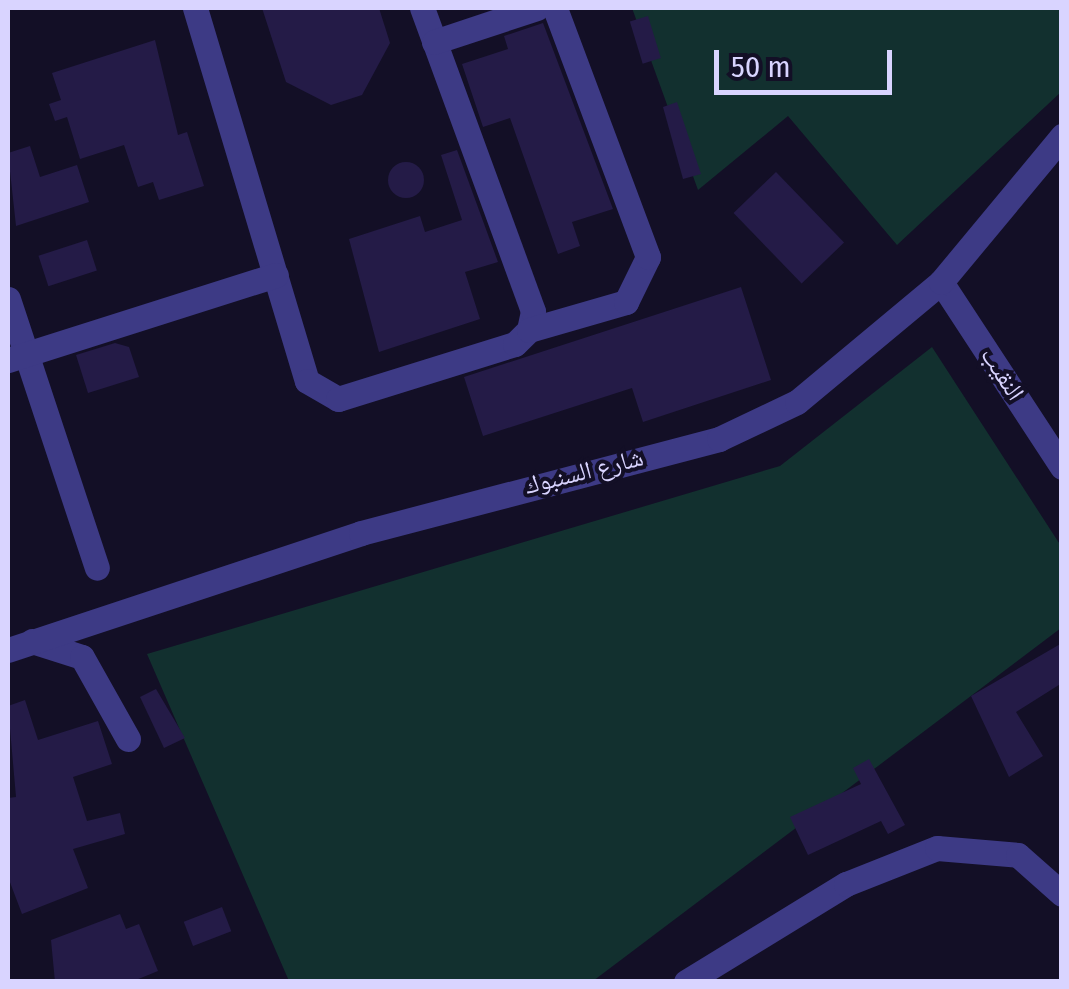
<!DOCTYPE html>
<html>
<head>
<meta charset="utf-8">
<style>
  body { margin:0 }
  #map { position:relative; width:1069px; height:989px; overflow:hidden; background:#130f26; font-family:"Fira Sans Condensed","Noto Naskh Arabic",sans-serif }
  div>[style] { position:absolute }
  .green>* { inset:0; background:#12302f }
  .building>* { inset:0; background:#241b47; transform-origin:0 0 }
  .round { border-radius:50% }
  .minor>* { height:25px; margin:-12.5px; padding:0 12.5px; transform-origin:12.5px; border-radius:12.5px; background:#3d3a85 }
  span { translate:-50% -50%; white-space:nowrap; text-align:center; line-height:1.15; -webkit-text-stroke:8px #130f26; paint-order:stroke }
  .street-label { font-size:25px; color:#d9d4ff }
  .frame { position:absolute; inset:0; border:10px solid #d9d4ff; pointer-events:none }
  .scale { position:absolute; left:714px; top:50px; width:178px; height:45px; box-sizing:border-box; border:5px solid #d9d4ff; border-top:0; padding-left:12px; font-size:30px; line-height:35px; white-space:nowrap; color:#d9d4ff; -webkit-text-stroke:8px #130f26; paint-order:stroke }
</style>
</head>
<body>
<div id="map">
  <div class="green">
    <div style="clip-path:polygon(632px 8px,1061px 8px,1061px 92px,897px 245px,788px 116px,698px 190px)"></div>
    <div style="clip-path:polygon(932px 347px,1061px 546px,1061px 628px,593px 981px,289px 981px,147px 654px,780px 466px)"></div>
  </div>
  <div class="building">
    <div style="clip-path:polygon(262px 8px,379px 8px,390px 43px,362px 95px,331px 105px,286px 82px)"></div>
    <div style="left:648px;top:16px;width:44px;height:19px;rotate:73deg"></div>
    <div style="clip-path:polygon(543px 23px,613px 209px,572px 222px,580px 246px,558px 254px,510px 118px,483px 127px,462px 64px,508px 49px,504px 36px)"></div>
    <div style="clip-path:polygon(155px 40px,178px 135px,187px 132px,204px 186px,159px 200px,153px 182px,138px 187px,124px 145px,80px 159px,67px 117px,55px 121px,49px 104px,61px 100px,52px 73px)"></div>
    <div style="clip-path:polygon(677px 102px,701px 174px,683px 179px,663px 107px)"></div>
    <div style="clip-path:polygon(30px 146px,40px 177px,77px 165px,89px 202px,16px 226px,8px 153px)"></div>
    <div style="clip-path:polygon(457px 150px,498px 262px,465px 272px,480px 319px,379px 352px,349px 239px,420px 216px,425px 232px,462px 220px,441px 155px)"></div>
    <div class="round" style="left:388px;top:162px;width:36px;height:36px"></div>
    <div style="left:776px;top:172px;width:98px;height:59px;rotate:46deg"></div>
    <div style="left:87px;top:240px;width:32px;height:51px;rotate:72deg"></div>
    <div style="clip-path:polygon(741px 287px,771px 380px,643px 422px,632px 388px,483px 436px,464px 377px)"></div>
    <div style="clip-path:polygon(115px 343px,129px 347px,139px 377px,88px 393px,76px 355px)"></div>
    <div style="clip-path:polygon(1062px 643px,1062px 683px,1016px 712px,1043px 756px,1009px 777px,971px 696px)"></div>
    <div style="clip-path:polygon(156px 689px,185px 738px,164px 748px,140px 697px)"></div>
    <div style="clip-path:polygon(25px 700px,38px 740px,98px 721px,112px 764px,73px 777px,87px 821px,120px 813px,125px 834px,73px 849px,88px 888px,22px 914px,8px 877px,8px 798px,16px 797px,8px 706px)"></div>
    <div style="clip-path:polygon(869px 759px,905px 825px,888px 834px,881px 821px,808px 855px,790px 817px,861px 784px,853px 768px)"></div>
    <div style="left:222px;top:907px;width:26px;height:41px;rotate:69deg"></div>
    <div style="clip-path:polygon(120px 914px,126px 929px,139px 924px,158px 971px,131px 982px,55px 982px,51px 940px)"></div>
  </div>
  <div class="minor">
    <div style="left:195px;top:8px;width:389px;rotate:73.3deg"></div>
    <div style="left:307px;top:381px;width:36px;rotate:30deg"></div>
    <div style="left:338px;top:399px;width:185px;rotate:-17.3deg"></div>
    <div style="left:515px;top:344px;width:20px;rotate:-45deg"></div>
    <div style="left:529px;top:330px;width:19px;rotate:-78deg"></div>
    <div style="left:533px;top:311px;width:323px;rotate:-110.1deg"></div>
    <div style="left:434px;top:42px;width:108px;rotate:-18.3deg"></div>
    <div style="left:941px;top:282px;width:221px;rotate:56.8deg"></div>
    <div style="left:8px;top:299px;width:283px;rotate:71.7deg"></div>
    <div style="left:529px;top:330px;width:101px;rotate:-16.1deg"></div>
    <div style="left:626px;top:302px;width:50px;rotate:-63.9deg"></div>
    <div style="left:648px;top:257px;width:266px;rotate:-110.5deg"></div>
    <div style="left:8px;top:360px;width:281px;rotate:-17.6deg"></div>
    <div style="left:32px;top:641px;width:52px;rotate:17.7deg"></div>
    <div style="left:82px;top:657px;width:94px;rotate:60.7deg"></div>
    <div style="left:8px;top:650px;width:372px;rotate:-18.3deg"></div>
    <div style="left:361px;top:533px;width:370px;rotate:-14.7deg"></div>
    <div style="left:719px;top:439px;width:86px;rotate:-25.4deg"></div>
    <div style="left:797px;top:402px;width:187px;rotate:-39.8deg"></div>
    <div style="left:941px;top:282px;width:190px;rotate:-50.3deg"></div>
    <div style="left:686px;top:982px;width:188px;rotate:-31.5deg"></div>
    <div style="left:846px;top:884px;width:98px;rotate:-21.6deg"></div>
    <div style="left:937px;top:848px;width:81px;rotate:4.9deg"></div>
    <div style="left:1018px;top:855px;width:59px;rotate:41.6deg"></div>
  </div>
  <div class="street-label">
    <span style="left:1002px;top:374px;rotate:57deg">النقيب</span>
    <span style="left:584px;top:472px;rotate:-14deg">شارع السنبوك</span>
  </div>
  <div class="frame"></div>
  <div class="scale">50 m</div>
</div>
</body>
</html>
